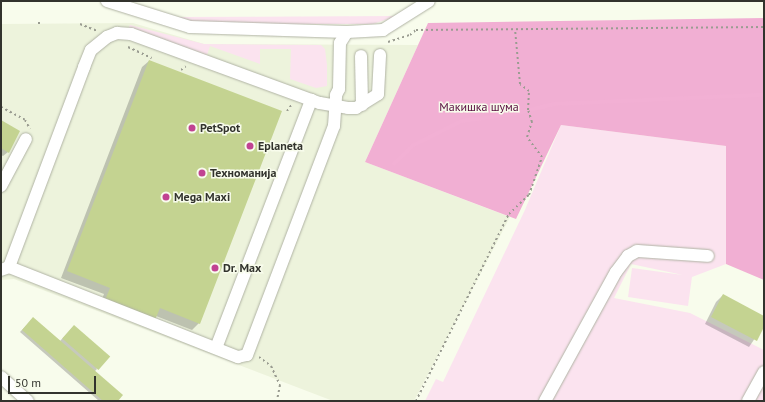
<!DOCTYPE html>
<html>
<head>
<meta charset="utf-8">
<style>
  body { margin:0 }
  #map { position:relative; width:765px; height:402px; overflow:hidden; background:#f8fcec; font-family:"PT Sans",sans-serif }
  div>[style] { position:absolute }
  .built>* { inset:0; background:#edf3dc }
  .green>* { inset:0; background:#fbe3ef }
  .forest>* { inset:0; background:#f1afd3 }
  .shadow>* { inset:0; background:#0003 }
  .stream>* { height:3.5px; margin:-1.75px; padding:0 1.75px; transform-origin:1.75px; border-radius:1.75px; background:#f2b0d4 }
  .building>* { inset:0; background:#c4d391; transform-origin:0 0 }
  .path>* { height:2px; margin-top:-1px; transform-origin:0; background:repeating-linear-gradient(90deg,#9a9c91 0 2px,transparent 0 5px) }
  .roads { filter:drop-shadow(0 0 1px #b0b3a4) drop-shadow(0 0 1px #b0b3a4) }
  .minor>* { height:12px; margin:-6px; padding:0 6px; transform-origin:6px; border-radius:6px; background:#fff }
  .dots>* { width:11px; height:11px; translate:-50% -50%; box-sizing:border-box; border:2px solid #f8fcec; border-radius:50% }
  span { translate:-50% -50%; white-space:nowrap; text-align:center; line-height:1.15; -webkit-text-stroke:3px #f8fcec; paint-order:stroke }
  .park-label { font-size:12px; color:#550a3c }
  .poi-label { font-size:12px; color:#32332d; font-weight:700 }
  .left { translate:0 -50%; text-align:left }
  .frame { position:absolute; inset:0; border:2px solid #32332d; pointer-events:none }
  .scale { position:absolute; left:8px; top:376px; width:88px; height:18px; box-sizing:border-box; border:2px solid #32332d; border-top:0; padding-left:5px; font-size:12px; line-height:14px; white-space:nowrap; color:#32332d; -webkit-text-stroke:3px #f8fcec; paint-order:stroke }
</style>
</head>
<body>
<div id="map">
  <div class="built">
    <div style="clip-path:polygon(133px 23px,204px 44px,418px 45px,365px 162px,510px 217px,414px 401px,333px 401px,14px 279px,1px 280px,1px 24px)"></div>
  </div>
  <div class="green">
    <div style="clip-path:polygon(397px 16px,373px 24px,199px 24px,174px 17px)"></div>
    <div style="clip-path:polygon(130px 25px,204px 44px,321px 45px,325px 49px,327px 65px,327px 86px,316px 88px,290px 79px,291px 49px,260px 49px,260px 64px,210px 46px,207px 55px,128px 29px)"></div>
    <div style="clip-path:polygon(561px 125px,726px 146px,726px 264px,692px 277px,688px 306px,628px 297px,632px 268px,683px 275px,631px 264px,614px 298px,690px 313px,764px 350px,764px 401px,425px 401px,436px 379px,443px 382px,524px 212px)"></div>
  </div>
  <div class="forest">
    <div style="clip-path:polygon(764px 18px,764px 280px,726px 264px,726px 146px,561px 125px,516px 219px,365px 162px,428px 23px)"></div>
  </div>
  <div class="shadow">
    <div style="clip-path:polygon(149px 61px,199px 323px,192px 330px,156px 316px,99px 307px,104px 294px,61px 278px,142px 67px)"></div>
    <div style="clip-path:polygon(1px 122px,8px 152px,3px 156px,1px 155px)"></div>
    <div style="clip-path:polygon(723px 295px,764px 317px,764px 325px,749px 347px,705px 324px,716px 302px)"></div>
    <div style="clip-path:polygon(33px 318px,60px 341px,74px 326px,97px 369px,94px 372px,117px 401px,99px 401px,20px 332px)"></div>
  </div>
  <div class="stream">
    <div style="left:394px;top:164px;width:28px;rotate:-44deg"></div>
    <div style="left:414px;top:145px;width:54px;rotate:-26.6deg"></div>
    <div style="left:462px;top:121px;width:52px;rotate:-7.7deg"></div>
    <div style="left:514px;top:114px;width:41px;rotate:-14deg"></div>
    <div style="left:554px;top:104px;width:210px;rotate:-2.5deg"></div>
  </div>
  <div class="building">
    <div style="clip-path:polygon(149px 60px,282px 111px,200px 324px,160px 308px,155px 320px,105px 300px,110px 288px,67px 271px)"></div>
    <div style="clip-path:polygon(1px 120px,20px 131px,9px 153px,1px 148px)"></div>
    <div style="clip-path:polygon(723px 294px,764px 316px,764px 327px,757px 341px,711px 317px)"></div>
    <div style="clip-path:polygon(33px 317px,123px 395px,118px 401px,103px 401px,22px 330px)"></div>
    <div style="left:74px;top:325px;width:48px;height:18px;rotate:41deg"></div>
  </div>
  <div class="path">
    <div style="left:39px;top:22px;width:3px;rotate:90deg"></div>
    <div style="left:80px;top:24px;width:18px;rotate:22deg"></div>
    <div style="left:388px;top:42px;width:23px;rotate:-18deg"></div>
    <div style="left:410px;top:35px;width:8px;rotate:-40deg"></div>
    <div style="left:416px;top:30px;width:348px;rotate:-0.5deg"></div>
    <div style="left:128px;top:47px;width:26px;rotate:25deg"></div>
    <div style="left:181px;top:70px;width:6px;rotate:-39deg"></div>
    <div style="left:1px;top:107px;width:27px;rotate:28deg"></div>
    <div style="left:25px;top:120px;width:10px;rotate:61deg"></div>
    <div style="left:287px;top:111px;width:9px;rotate:-54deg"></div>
    <div style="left:259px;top:357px;width:15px;rotate:37deg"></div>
    <div style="left:271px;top:366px;width:21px;rotate:65deg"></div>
    <div style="left:280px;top:385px;width:16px;rotate:101deg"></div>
    <div style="left:416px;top:401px;width:209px;rotate:-63.6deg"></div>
    <div style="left:509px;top:214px;width:28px;rotate:-44deg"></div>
    <div style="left:529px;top:195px;width:40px;rotate:-71.1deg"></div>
    <div style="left:542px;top:157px;width:25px;rotate:-127deg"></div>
    <div style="left:527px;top:137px;width:16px;rotate:-72deg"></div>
    <div style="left:532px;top:122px;width:13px;rotate:-108deg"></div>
    <div style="left:528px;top:110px;width:19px;rotate:-87deg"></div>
    <div style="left:529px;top:91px;width:11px;rotate:-142deg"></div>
    <div style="left:520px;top:84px;width:55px;rotate:-95.2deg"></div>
  </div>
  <div class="roads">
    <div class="minor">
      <div style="left:107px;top:1px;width:87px;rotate:17.4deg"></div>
      <div style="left:190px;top:27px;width:157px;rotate:1.8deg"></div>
      <div style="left:347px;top:32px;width:36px;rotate:-3deg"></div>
      <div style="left:383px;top:30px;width:54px;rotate:-32.2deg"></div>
      <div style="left:361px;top:56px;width:49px;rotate:88.8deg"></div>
      <div style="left:1px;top:186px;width:53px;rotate:-62deg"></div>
      <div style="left:9px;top:267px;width:214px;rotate:-69.4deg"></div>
      <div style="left:84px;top:67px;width:18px;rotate:-68deg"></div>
      <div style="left:91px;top:50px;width:21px;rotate:-39deg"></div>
      <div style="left:107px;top:37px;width:11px;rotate:-22deg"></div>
      <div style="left:117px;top:33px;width:14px;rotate:4deg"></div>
      <div style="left:131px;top:34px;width:201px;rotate:20.1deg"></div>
      <div style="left:320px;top:103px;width:28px;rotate:10deg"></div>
      <div style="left:348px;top:108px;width:8px"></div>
      <div style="left:356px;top:108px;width:26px;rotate:-32deg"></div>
      <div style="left:378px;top:94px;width:39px;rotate:-87deg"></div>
      <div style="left:1px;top:270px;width:9px;rotate:-21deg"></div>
      <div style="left:9px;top:267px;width:246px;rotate:21.5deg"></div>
      <div style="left:238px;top:357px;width:9px;rotate:-13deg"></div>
      <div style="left:247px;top:355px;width:245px;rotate:-69.2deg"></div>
      <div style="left:334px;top:126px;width:31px;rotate:-86deg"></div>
      <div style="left:336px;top:95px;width:7px;rotate:-63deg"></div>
      <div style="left:339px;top:89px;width:46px;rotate:-88.8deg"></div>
      <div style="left:340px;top:43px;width:13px;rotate:-58deg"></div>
      <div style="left:216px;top:348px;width:266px;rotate:-69deg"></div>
      <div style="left:1px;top:377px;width:36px;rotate:42deg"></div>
      <div style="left:545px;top:401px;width:147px;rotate:-61.2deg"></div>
      <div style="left:616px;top:272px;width:20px;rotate:-53deg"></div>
      <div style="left:628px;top:256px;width:10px;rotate:-29deg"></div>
      <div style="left:637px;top:251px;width:71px;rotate:4deg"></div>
      <div style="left:748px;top:401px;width:33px;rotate:-61deg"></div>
    </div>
  </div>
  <div class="dots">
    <div style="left:192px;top:128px;background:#c14392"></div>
    <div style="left:250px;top:146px;background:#c14392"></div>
    <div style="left:202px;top:173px;background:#c14392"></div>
    <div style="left:166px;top:197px;background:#c14392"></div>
    <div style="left:215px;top:268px;background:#c14392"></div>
  </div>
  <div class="park-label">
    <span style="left:479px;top:107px">Макишка шума</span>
  </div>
  <div class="poi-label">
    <span class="left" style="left:200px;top:128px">PetSpot</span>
    <span class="left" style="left:258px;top:146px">Eplaneta</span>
    <span class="left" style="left:210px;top:173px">Техноманија</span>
    <span class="left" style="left:174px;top:197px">Mega Maxi</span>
    <span class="left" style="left:223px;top:268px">Dr. Max</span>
  </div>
  <div class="frame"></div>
  <div class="scale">50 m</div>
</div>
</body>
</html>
